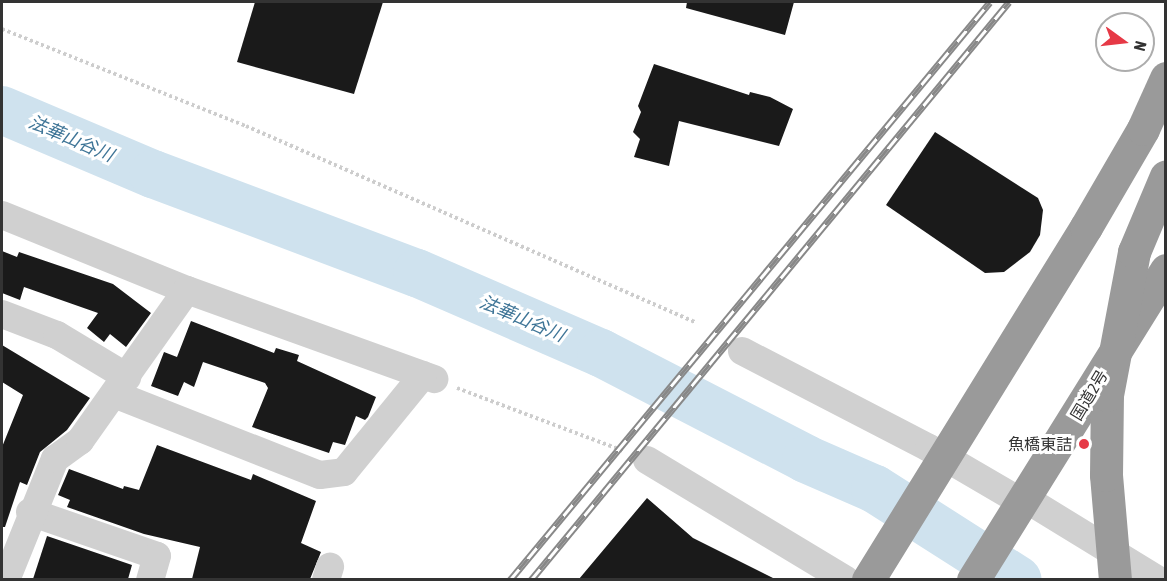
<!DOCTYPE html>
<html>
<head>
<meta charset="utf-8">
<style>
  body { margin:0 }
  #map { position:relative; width:1167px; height:581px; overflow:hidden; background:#fff; font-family:"Asap Condensed","Noto Sans JP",sans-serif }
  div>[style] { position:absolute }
  .river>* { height:48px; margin:-24px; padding:0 24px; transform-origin:24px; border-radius:24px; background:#cfe2ee }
  .building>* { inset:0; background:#1a1a1a }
  .path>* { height:4px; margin-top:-2px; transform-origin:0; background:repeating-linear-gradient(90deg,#cdcdcd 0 3px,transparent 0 6px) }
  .street>* { height:28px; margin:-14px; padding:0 14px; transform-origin:14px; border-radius:14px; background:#d0d0d0 }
  .highway>* { height:33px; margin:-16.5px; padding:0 16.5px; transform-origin:16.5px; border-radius:16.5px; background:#9a9a9a }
  .rail>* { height:7px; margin-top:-3.5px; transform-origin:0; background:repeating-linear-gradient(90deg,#fff 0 14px,#888 0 28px); box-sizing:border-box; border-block:2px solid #888 }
  .dots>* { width:16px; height:16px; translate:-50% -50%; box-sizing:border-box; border:3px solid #fff; border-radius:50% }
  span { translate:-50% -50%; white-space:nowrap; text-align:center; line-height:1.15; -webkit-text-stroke:6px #fff; paint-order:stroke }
  .street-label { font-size:16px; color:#333 }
  .poi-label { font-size:16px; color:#333 }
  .right { translate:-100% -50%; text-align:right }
  .water-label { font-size:18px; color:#3f7597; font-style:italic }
  .frame { position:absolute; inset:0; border:3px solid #333; pointer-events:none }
  .north { position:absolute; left:1095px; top:12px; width:60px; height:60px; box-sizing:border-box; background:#fff; border:2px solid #adadad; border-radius:50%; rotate:105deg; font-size:16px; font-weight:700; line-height:24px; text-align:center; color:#333 }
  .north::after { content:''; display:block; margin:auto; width:21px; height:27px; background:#e63946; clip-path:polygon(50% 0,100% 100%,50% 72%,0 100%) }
</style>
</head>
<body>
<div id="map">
  <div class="river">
    <div style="left:2px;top:110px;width:164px;rotate:23deg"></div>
    <div style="left:153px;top:174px;width:282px;rotate:20.6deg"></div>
    <div style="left:417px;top:273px;width:201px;rotate:23.5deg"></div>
    <div style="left:601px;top:353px;width:231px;rotate:27.3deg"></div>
    <div style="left:806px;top:459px;width:75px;rotate:23.5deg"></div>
    <div style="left:875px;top:489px;width:169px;rotate:32.5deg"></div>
  </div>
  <div class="building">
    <div style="clip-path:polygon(255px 2px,383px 2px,354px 94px,237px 62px)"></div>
    <div style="clip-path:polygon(687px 2px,794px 2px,785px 35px,686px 8px)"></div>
    <div style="clip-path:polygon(654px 64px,749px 95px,750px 92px,770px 97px,793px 109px,779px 146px,679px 121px,669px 166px,634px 157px,640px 139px,633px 132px,641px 112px,638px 106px)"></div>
    <div style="clip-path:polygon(935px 132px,1038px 198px,1043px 210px,1040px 235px,1030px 252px,1004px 272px,985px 273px,886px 205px)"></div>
    <div style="clip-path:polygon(2px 251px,17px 257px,19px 252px,113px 284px,151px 313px,126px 347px,110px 334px,104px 342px,87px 328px,98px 313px,24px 287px,20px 300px,2px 293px)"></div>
    <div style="clip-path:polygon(191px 321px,274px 353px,276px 348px,299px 355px,297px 361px,376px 397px,368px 417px,365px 420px,356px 416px,345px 445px,333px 442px,329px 453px,252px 427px,268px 388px,265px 383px,203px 362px,194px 387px,184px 382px,178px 396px,151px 386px,164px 352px,177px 357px)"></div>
    <div style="clip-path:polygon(2px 345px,90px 398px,67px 430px,40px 452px,27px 485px,20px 482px,5px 527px,2px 527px,2px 447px,23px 395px,2px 382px)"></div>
    <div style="clip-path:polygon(157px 445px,251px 480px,253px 474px,316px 501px,301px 543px,321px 552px,310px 579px,192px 579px,200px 547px,144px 534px,67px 507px,70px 500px,58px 495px,69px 469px,123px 489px,124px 486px,139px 490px)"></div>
    <div style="clip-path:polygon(647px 498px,693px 538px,775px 579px,579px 579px)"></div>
    <div style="clip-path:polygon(47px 536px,132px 565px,128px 579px,33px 579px)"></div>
  </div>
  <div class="path">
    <div style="left:2px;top:29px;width:263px;rotate:21.7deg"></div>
    <div style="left:246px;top:126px;width:490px;rotate:23.6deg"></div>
    <div style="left:457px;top:388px;width:178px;rotate:20.7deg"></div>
  </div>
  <div class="street">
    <div style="left:2px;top:215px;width:200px;rotate:22.1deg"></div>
    <div style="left:187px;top:290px;width:263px;rotate:19.8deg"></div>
    <div style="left:2px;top:314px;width:59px;rotate:20.9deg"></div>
    <div style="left:57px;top:335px;width:82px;rotate:31deg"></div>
    <div style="left:742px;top:351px;width:211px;rotate:27.4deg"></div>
    <div style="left:929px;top:448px;width:109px;rotate:30.3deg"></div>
    <div style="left:114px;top:394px;width:221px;rotate:21.5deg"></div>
    <div style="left:320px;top:475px;width:24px;rotate:-7deg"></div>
    <div style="left:344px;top:472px;width:125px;rotate:-50.8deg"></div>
    <div style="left:647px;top:460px;width:232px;rotate:31.1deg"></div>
    <div style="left:1026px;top:499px;width:155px;rotate:31.5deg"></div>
    <div style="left:30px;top:512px;width:134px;rotate:19.1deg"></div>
    <div style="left:157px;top:556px;width:25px;rotate:106deg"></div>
    <div style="left:6px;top:580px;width:131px;rotate:-68deg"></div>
    <div style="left:55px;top:459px;width:31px;rotate:-36deg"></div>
    <div style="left:80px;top:441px;width:185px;rotate:-54.7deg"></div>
    <div style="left:326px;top:580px;width:14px;rotate:-73deg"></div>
  </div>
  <div class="highway">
    <div style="left:868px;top:580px;width:415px;rotate:-58.3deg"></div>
    <div style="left:1086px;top:227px;width:113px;rotate:-59.8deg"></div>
    <div style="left:1143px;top:129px;width:56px;rotate:-65.7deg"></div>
    <div style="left:973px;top:580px;width:365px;rotate:-58.1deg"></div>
    <div style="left:1115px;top:580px;width:105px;rotate:-94.9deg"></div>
    <div style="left:1106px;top:475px;width:80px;rotate:-89.3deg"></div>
    <div style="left:1107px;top:395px;width:146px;rotate:-79.3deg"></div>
    <div style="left:1134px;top:252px;width:82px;rotate:-67.2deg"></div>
  </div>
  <div class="rail">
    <div style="left:510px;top:580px;width:751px;rotate:-50.29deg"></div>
    <div style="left:531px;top:580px;width:750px;rotate:-50.41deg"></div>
  </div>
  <div class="dots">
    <div style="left:1084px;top:444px;background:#e63946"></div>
  </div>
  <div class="street-label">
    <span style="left:1089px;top:395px;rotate:-59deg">国道2号</span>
  </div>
  <div class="poi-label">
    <span class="right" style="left:1072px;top:444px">魚橋東詰</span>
  </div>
  <div class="water-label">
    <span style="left:71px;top:139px;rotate:23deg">法華山谷川</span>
    <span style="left:522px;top:319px;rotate:23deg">法華山谷川</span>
  </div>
  <div class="frame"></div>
  <div class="north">N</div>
</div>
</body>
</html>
